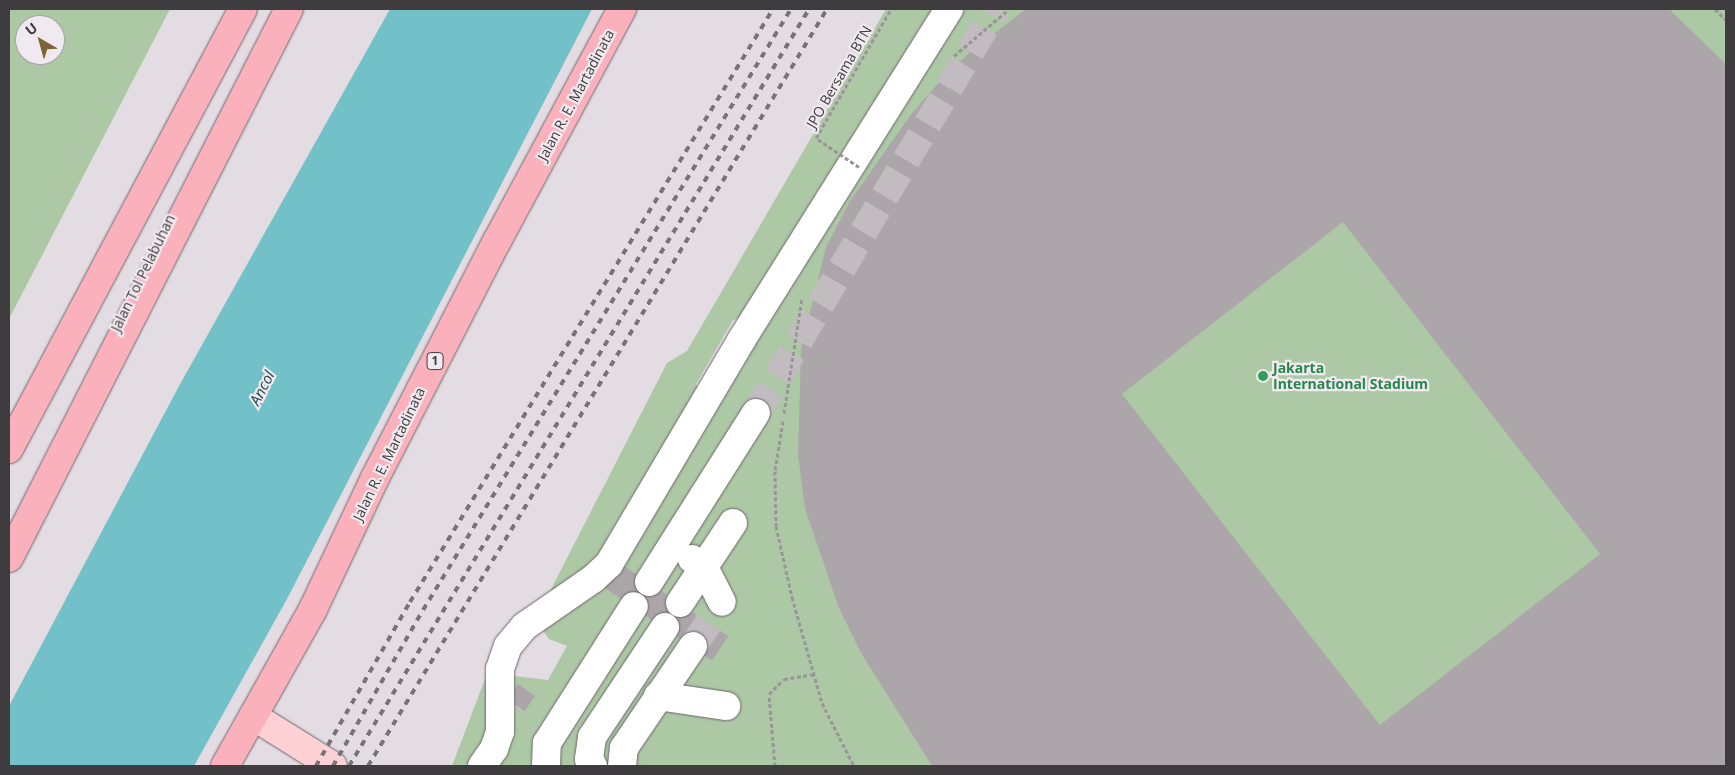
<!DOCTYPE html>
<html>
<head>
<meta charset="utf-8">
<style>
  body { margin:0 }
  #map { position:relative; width:1735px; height:775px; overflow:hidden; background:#e3dce2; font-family:"Open Sans",sans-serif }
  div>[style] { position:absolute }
  .green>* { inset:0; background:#adc8a4 }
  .water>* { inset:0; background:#72c1c8 }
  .building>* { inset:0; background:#aca6ab; transform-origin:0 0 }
  .minor-tunnel>* { height:28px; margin-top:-14px; transform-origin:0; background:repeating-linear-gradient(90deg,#c2bcc1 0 28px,transparent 0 42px) }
  .path>* { height:3px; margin-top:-1.5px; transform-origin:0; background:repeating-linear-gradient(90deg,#9a9599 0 4px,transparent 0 6.5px) }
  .roads { filter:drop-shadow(0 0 1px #6d676c) drop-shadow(0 0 1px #6d676c) }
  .minor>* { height:28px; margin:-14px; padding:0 14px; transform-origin:14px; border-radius:14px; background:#fff }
  .major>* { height:28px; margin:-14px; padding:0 14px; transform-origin:14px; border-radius:14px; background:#fdd0d6 }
  .highway>* { height:28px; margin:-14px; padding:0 14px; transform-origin:14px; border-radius:14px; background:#fbb1bb }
  .rail>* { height:4px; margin-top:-2px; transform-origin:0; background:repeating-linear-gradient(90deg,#777376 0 6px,transparent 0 12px) }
  .path-bridge>* { height:3px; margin-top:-1.5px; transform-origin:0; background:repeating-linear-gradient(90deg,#9a9599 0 4px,transparent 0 6.5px) }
  .dots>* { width:14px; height:14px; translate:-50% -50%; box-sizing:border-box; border:2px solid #f0e9ef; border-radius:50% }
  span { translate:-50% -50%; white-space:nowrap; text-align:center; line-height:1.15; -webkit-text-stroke:4.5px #f0e9ef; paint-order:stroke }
  .shield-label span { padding:1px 4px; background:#f0e9ef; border:1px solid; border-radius:4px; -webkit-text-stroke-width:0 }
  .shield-label { font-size:12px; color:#3e3c3e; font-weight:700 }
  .street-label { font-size:14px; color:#3e3c3e }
  .leisure-label { font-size:14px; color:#27864d; font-weight:700 }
  .left { translate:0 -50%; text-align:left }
  .water-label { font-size:15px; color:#204649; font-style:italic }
  .frame { position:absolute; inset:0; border:10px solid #3e3c3e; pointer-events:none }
  .north { position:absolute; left:15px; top:15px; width:50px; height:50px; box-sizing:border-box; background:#f0e9ef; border:1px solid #a9a4a8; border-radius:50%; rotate:322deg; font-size:14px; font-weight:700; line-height:20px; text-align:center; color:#3e3c3e }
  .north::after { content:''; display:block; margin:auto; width:18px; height:22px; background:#7d6535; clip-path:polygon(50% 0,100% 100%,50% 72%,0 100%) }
</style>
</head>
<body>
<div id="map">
  <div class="green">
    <div style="clip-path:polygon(evenodd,9px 9px,170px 9px,9px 319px,9px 9px,25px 25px,55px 25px,55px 55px,25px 55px,25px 25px)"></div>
    <div style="clip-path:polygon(886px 9px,940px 9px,755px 312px,733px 320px,696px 384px,702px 398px,607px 559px,545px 601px,667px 363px,687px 351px)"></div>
    <div style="clip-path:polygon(964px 9px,1726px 9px,1726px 766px,488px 766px,507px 700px,524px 712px,510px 696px,509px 681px,514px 676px,548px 680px,567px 646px,549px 639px,540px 626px,588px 592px,800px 269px,798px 277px)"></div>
    <div style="clip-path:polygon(491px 663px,495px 732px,475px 766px,452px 766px)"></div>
  </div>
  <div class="water">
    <div style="clip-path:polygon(390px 9px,592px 9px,287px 599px,194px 766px,9px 766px,9px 706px,179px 386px)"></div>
  </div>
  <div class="building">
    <div style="clip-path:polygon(evenodd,1026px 9px,1669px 9px,1726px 64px,1726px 766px,932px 766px,861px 653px,839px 608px,805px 509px,798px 455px,801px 349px,826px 247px,850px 201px,912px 113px,940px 81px,968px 54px,1026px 9px,1343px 222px,1600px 554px,1380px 725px,1122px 394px,1343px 222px)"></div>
    <div style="left:618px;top:562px;width:133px;height:29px;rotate:34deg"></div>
    <div style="left:518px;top:684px;width:21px;height:19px;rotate:35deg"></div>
  </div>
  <div class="minor-tunnel">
    <div style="left:756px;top:413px;width:470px;rotate:-59.3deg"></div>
    <div style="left:693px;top:646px;width:29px;rotate:-56deg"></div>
  </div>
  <div class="path">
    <div style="left:1715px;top:9px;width:16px;rotate:45deg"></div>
    <div style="left:954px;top:56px;width:72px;rotate:-40.5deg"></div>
    <div style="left:784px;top:413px;width:116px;rotate:-81.1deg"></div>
    <div style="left:783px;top:421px;width:51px;rotate:99.1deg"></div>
    <div style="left:775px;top:471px;width:55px;rotate:89deg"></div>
    <div style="left:776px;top:526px;width:73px;rotate:77.3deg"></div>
    <div style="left:792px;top:597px;width:110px;rotate:74.2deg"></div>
    <div style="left:822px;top:703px;width:71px;rotate:63.1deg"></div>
    <div style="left:775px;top:766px;width:72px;rotate:-94.8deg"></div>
    <div style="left:769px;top:694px;width:21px;rotate:-45deg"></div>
    <div style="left:784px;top:679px;width:30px;rotate:-9deg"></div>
  </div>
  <div class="roads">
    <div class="minor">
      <div style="left:692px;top:559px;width:14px;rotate:34deg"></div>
      <div style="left:704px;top:567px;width:39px;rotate:63deg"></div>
      <div style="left:649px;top:582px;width:200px;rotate:-57.7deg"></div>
      <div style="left:680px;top:603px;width:96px;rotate:-56.5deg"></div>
      <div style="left:658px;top:696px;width:69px;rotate:8.4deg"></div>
      <div style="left:482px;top:766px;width:21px;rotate:-55deg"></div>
      <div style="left:494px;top:749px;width:18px;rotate:-71deg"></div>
      <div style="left:500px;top:732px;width:63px;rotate:-90deg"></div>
      <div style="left:500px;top:669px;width:24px;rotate:-71deg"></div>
      <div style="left:508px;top:646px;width:26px;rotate:-50deg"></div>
      <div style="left:525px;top:626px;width:83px;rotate:-34.7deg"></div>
      <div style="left:593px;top:579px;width:22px;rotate:-43deg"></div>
      <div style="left:609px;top:564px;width:261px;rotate:-59.4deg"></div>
      <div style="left:742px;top:339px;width:390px;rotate:-57.9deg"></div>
      <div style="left:546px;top:766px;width:23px;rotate:-88deg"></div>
      <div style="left:547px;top:743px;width:162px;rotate:-57.6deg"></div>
      <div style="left:593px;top:766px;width:8px;rotate:-120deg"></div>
      <div style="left:589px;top:759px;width:22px;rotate:-82deg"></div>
      <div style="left:592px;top:737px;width:132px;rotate:-56.4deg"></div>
      <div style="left:622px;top:766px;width:18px;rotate:-84deg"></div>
      <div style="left:624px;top:748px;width:123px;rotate:-55.9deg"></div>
    </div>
    <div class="major">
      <div style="left:253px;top:716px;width:94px;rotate:32deg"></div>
    </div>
    <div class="highway">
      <div style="left:9px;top:449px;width:498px;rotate:-62deg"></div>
      <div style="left:9px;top:558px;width:616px;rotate:-62.98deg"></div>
      <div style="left:225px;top:766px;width:180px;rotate:-60.7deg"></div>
      <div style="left:313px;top:609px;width:145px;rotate:-64.7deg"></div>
      <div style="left:375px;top:478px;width:267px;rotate:-62.8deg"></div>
      <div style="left:497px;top:241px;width:264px;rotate:-61.7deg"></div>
    </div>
  </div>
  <div class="rail">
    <div style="left:316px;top:766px;width:189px;rotate:-60.2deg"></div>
    <div style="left:410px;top:602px;width:695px;rotate:-58.53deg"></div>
    <div style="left:333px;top:766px;width:180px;rotate:-60deg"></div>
    <div style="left:423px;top:610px;width:705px;rotate:-58.52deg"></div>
    <div style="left:349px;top:766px;width:886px;rotate:-58.71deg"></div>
    <div style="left:368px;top:766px;width:885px;rotate:-58.77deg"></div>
  </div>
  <div class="path-bridge">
    <div style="left:859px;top:167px;width:52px;rotate:-146deg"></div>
    <div style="left:816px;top:138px;width:149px;rotate:-59.8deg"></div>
  </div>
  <div class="dots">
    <div style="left:1263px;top:376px;background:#2e9e5b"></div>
  </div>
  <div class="shield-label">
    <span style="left:435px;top:361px">1</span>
  </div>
  <div class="street-label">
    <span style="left:839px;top:77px;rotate:-60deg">JPO Bersama BTN</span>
    <span style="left:576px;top:95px;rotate:-62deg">Jalan R. E. Martadinata</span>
    <span style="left:143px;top:273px;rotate:-64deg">Jalan Tol Pelabuhan</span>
    <span style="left:389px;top:454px;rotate:-64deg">Jalan R. E. Martadinata</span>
  </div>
  <div class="leisure-label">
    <span class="left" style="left:1273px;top:376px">Jakarta<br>International Stadium</span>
  </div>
  <div class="water-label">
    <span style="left:262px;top:388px;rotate:-63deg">Ancol</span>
  </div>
  <div class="frame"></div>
  <div class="north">U</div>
</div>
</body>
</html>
